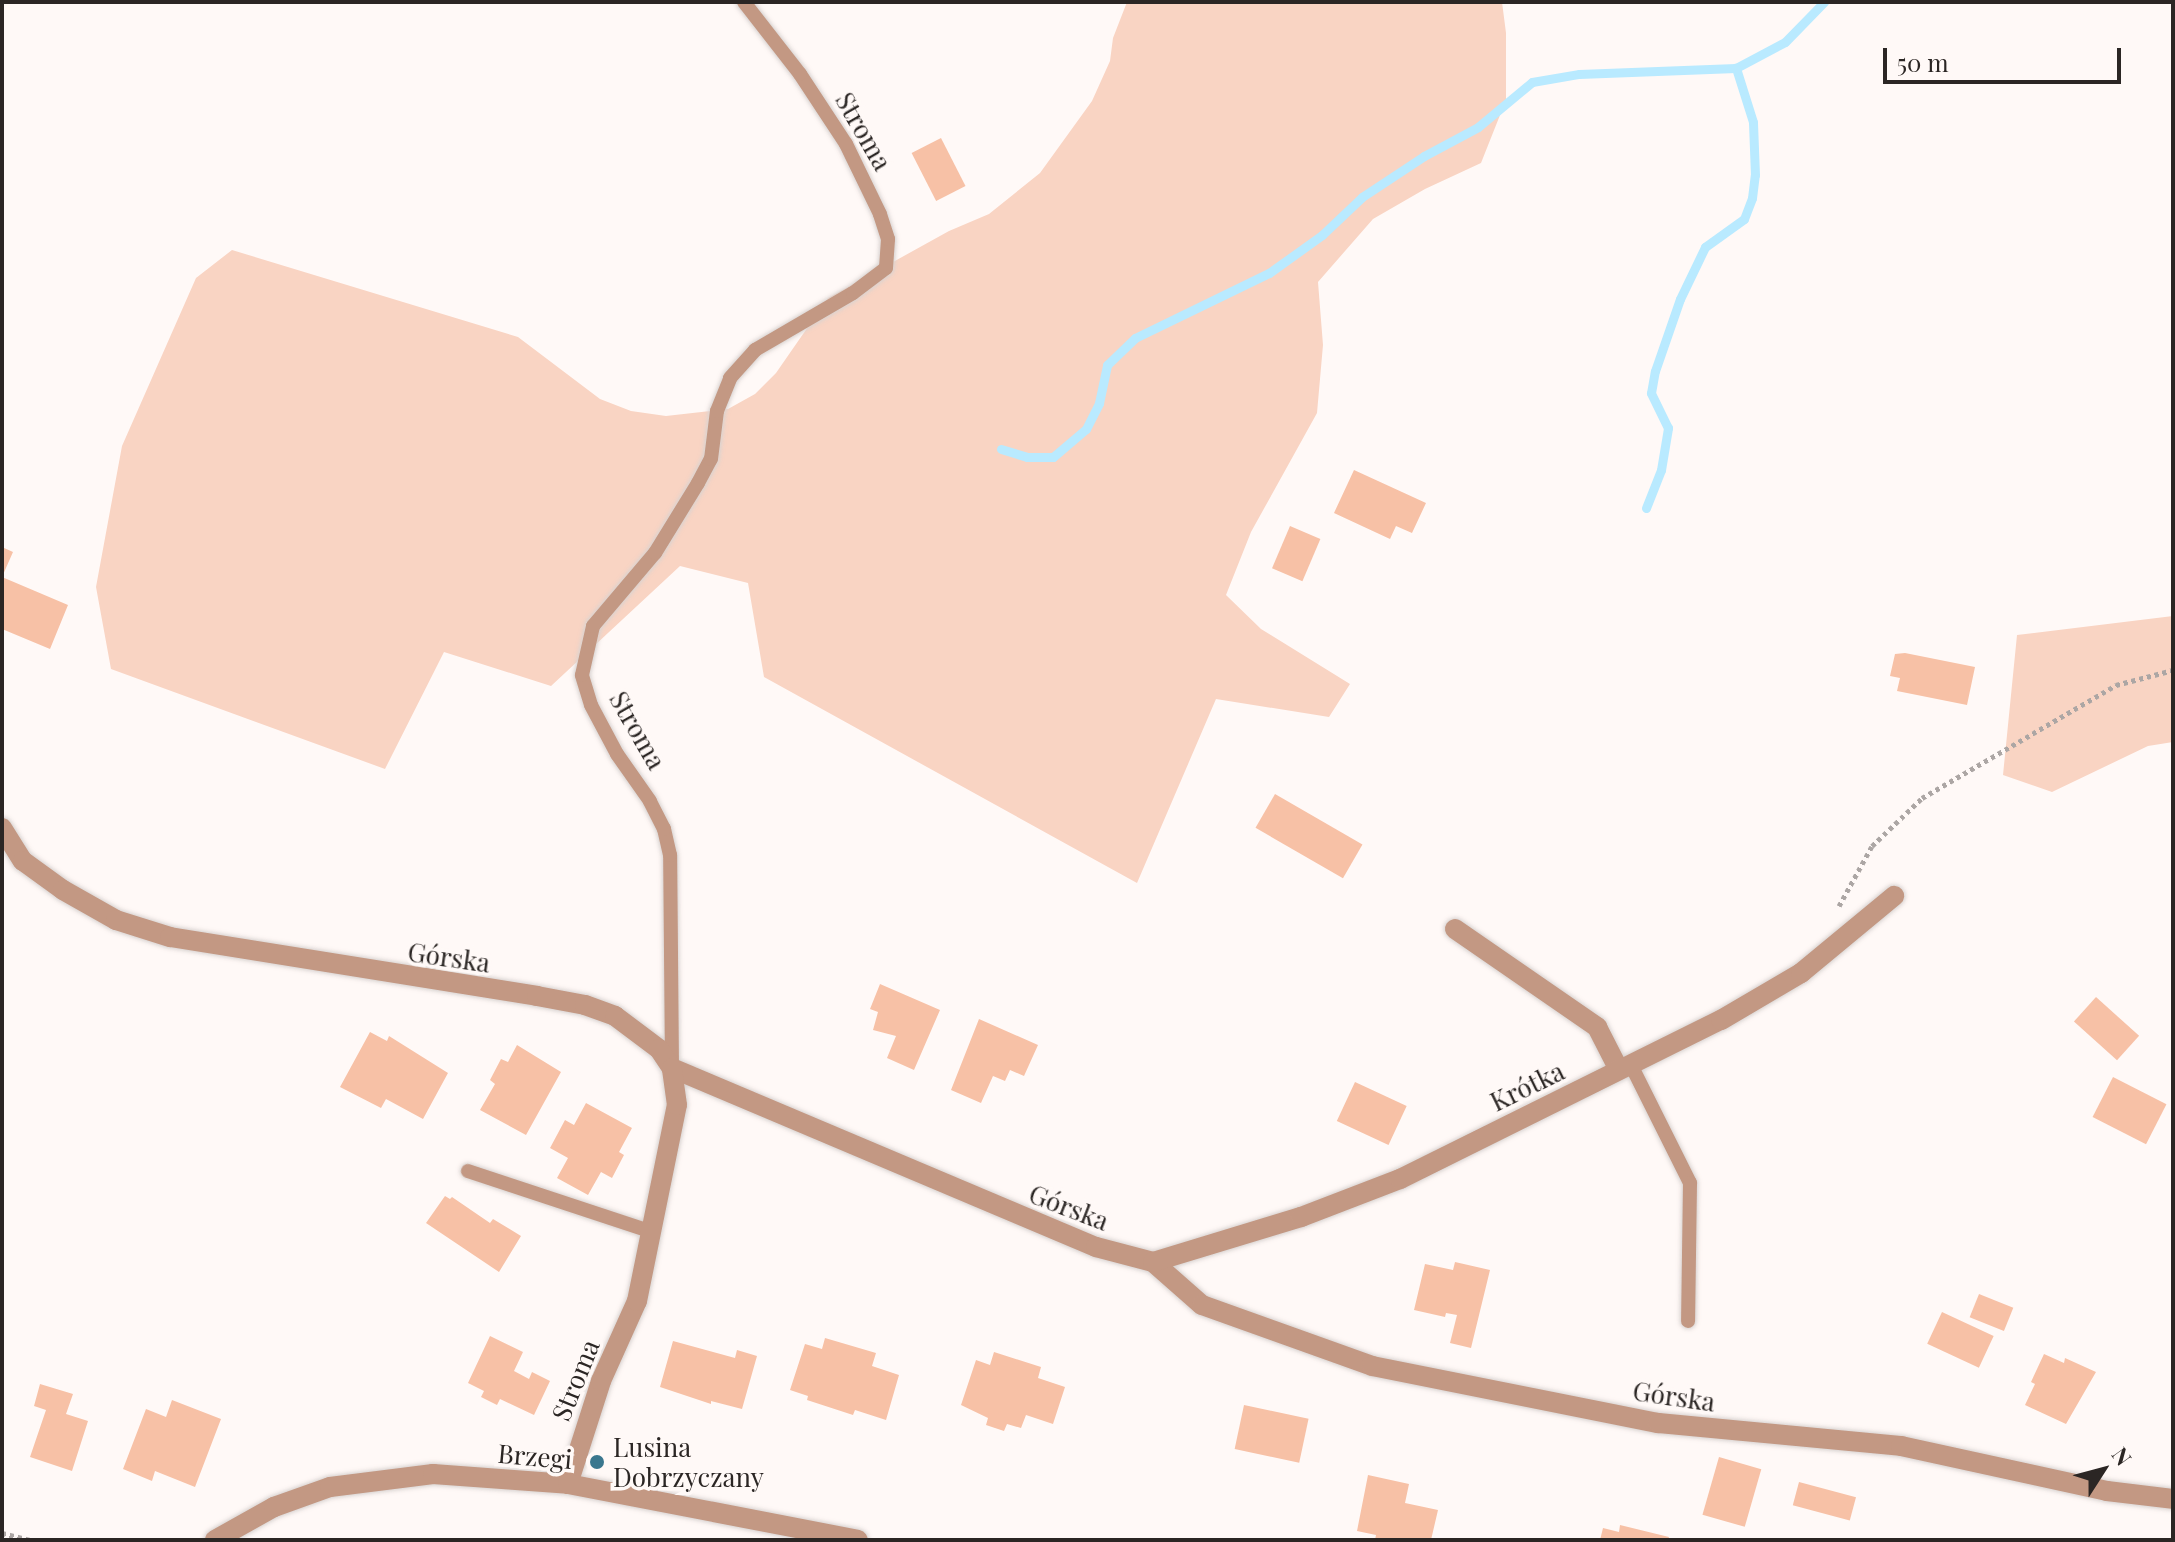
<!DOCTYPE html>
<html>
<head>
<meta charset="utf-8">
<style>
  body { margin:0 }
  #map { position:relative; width:2175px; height:1542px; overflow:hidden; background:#fff9f7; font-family:"Playfair Display",serif }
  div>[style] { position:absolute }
  .green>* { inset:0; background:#f9d4c3 }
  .stream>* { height:9px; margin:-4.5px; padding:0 4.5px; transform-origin:4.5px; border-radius:4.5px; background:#b9eaff }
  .building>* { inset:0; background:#f7c1a6; transform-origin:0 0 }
  .path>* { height:5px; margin-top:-2.5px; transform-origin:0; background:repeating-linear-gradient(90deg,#aca6a4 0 4px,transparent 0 8px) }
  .roads { filter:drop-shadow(0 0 2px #d9d3d1) drop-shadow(0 0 2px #d9d3d1) }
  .lane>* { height:14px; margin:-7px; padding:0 7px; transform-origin:7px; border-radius:7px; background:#c39883 }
  .street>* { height:20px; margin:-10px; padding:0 10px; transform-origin:10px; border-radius:10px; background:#c39883 }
  .dots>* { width:22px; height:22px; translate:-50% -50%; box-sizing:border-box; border:4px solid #fff9f7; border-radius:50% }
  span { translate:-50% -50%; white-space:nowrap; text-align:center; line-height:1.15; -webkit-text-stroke:7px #fff9f7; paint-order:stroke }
  .street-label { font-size:26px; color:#2b2624 }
  .poi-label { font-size:26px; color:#2b2624 }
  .left { translate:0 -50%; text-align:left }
  .frame { position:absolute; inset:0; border:4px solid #2b2624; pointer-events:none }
  .north { position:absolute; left:2063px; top:1430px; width:80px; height:80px; -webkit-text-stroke:6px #fff9f7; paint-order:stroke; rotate:54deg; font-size:22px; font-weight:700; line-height:32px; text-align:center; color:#2b2624 }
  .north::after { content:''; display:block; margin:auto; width:28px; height:36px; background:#2b2624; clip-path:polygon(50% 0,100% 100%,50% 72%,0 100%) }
  .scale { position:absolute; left:1883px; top:48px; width:238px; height:36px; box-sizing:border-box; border:4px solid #2b2624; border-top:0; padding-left:10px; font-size:24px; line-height:28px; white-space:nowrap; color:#2b2624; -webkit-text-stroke:6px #fff9f7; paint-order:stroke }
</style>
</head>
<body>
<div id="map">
  <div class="green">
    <div style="clip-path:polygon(1127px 2px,1502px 2px,1506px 33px,1506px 100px,1481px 163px,1425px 189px,1373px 219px,1318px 282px,1323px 345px,1317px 413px,1251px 532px,1226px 595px,1261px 629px,1350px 684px,1329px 717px,1216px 699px,1137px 883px,764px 677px,748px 583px,680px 566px,551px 686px,444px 652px,385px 769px,111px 669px,96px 587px,122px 446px,196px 278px,232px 250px,518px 337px,600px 399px,631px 411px,666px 416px,728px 409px,755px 394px,776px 373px,828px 298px,949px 231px,989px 214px,1040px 173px,1092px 101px,1110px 61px,1113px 38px)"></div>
    <div style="clip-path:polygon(2173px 616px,2173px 742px,2148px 746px,2052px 792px,2003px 775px,2017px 635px)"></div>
  </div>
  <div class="stream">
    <div style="left:1001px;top:449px;width:27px;rotate:17deg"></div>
    <div style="left:1027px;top:457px;width:26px"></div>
    <div style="left:1053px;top:457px;width:43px;rotate:-40.3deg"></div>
    <div style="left:1086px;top:429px;width:29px;rotate:-63deg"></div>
    <div style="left:1099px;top:403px;width:39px;rotate:-78deg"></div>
    <div style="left:1107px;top:365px;width:39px;rotate:-44deg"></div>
    <div style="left:1135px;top:338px;width:149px;rotate:-25.9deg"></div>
    <div style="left:1269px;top:273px;width:65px;rotate:-35.6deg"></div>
    <div style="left:1322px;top:235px;width:55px;rotate:-43.5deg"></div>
    <div style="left:1362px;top:197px;width:74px;rotate:-33.5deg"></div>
    <div style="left:1424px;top:156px;width:61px;rotate:-28.2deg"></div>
    <div style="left:1478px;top:127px;width:70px;rotate:-39.8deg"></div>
    <div style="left:1532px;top:82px;width:48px;rotate:-9.7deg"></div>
    <div style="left:1579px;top:74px;width:157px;rotate:-2.2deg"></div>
    <div style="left:1736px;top:68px;width:55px;rotate:-28deg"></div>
    <div style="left:1785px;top:42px;width:56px;rotate:-45.7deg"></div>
    <div style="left:1646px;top:508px;width:41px;rotate:-68.5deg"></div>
    <div style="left:1661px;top:470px;width:43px;rotate:-80.5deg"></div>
    <div style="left:1668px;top:428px;width:39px;rotate:-116deg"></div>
    <div style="left:1651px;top:393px;width:22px;rotate:-80deg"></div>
    <div style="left:1655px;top:371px;width:76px;rotate:-70.9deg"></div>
    <div style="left:1680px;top:299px;width:58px;rotate:-64.3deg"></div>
    <div style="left:1705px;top:247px;width:48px;rotate:-35.7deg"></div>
    <div style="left:1744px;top:219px;width:22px;rotate:-69deg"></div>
    <div style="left:1752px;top:198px;width:23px;rotate:-83deg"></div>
    <div style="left:1755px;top:175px;width:53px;rotate:-92.2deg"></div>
    <div style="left:1753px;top:122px;width:57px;rotate:-107.5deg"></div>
  </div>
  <div class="building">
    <div style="left:941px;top:138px;width:54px;height:33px;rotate:63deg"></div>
    <div style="clip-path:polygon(1354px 470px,1426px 503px,1412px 533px,1396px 526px,1390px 539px,1334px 513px)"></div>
    <div style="left:1290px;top:526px;width:33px;height:46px;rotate:23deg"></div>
    <div style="clip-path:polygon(2px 547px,13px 552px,2px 577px,68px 605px,50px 649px,2px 629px)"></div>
    <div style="clip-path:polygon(1905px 653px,1975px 667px,1967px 705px,1897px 691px,1900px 678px,1890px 676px,1895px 654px)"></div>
    <div style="left:1275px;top:794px;width:101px;height:39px;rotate:30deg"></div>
    <div style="clip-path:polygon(880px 984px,940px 1010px,914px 1070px,887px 1058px,896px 1036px,873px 1030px,878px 1012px,870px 1009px)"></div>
    <div style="left:2096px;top:997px;width:58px;height:33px;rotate:42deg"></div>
    <div style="clip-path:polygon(979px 1019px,1038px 1045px,1024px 1076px,1010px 1070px,1005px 1081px,993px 1076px,981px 1103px,951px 1090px)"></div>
    <div style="clip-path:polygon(370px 1032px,387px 1041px,389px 1036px,448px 1073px,423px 1119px,386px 1099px,381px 1108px,340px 1087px)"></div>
    <div style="clip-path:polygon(517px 1045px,561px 1072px,526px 1135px,480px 1110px,495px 1084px,490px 1080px,501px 1059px,508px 1062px)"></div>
    <div style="left:2113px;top:1077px;width:60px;height:45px;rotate:27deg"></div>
    <div style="left:1355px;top:1082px;width:57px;height:43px;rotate:25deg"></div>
    <div style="clip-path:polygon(586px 1103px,632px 1128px,619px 1152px,624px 1155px,612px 1178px,601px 1172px,588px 1195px,557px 1178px,568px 1158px,550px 1148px,565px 1120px,574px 1125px)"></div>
    <div style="clip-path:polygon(445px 1196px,450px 1199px,452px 1197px,490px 1223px,493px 1219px,521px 1236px,499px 1272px,426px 1223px)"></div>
    <div style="clip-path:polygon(1455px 1262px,1490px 1270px,1471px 1348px,1450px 1343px,1457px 1315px,1446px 1313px,1445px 1317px,1414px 1310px,1425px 1264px,1453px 1270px)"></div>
    <div style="left:1979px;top:1294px;width:37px;height:25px;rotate:22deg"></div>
    <div style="left:1942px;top:1312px;width:57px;height:35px;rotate:25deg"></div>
    <div style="clip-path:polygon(490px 1336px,523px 1352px,514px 1371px,529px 1379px,532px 1372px,550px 1381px,534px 1415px,500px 1399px,497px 1405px,481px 1397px,484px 1391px,468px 1383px)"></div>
    <div style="clip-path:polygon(825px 1338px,876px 1353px,872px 1366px,899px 1375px,886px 1420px,855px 1410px,853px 1415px,807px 1400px,808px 1396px,790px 1390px,805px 1344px,822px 1349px)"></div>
    <div style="clip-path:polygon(673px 1341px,735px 1358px,737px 1350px,757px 1356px,742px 1409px,711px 1401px,711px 1404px,660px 1387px)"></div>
    <div style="clip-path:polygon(994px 1352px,1041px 1367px,1038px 1378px,1065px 1387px,1053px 1424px,1026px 1415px,1021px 1428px,1007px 1424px,1004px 1431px,986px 1425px,988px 1418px,961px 1405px,976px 1360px,990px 1365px)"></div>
    <div style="clip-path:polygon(2044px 1354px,2064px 1363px,2065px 1358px,2096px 1372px,2066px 1424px,2025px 1405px,2035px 1384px,2031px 1382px)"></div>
    <div style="clip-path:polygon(40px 1384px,73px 1394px,66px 1414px,88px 1421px,72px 1471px,30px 1457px,46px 1410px,34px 1406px)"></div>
    <div style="clip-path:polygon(172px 1400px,221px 1419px,195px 1487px,155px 1471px,152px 1481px,123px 1469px,146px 1409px,166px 1417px)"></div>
    <div style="left:1244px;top:1405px;width:66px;height:45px;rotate:12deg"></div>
    <div style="left:1719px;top:1457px;width:44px;height:60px;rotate:16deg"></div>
    <div style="clip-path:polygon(1368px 1475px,1409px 1484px,1405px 1503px,1438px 1510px,1431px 1540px,1375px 1540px,1376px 1535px,1357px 1531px)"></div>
    <div style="left:1799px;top:1482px;width:59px;height:24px;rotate:15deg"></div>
    <div style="clip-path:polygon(1620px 1525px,1669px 1537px,1668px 1540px,1600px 1540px,1603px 1528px,1619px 1532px)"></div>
  </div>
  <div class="path">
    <div style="left:1839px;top:906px;width:68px;rotate:-61.2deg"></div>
    <div style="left:1872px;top:846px;width:69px;rotate:-43.8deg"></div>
    <div style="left:1922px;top:798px;width:225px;rotate:-30.2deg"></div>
    <div style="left:2116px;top:685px;width:59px;rotate:-14.7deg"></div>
    <div style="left:2px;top:1533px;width:30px;rotate:14deg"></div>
  </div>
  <div class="roads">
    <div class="lane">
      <div style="left:1631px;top:1065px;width:132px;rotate:63.4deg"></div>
      <div style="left:1690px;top:1183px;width:138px;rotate:90.8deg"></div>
      <div style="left:672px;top:1068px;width:213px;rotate:-90.5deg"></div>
      <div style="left:670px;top:855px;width:27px;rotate:-103deg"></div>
      <div style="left:664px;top:829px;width:31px;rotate:-117deg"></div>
      <div style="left:650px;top:801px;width:57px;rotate:-125.1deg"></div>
      <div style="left:617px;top:754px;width:55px;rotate:-118deg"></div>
      <div style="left:591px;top:705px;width:31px;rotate:-107deg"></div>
      <div style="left:582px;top:675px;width:50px;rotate:-77.3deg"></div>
      <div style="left:593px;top:626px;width:96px;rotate:-49.7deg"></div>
      <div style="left:655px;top:553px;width:82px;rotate:-58.4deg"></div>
      <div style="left:698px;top:483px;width:27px;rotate:-62deg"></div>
      <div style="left:711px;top:459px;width:48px;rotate:-82.9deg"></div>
      <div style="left:717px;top:411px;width:35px;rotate:-68deg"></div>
      <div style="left:730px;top:378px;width:38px;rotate:-48deg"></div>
      <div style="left:755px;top:350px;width:113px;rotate:-30.2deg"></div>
      <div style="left:853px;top:293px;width:41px;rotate:-37.1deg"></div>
      <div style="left:886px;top:268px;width:29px;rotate:-86deg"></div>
      <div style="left:888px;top:239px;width:26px;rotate:-108deg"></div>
      <div style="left:880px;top:214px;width:78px;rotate:-115.9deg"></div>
      <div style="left:846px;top:144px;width:84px;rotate:-123.3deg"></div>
      <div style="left:800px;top:74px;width:91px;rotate:-127.9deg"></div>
      <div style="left:468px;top:1171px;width:194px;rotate:18.3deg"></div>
    </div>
    <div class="street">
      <div style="left:2px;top:828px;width:39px;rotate:58deg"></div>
      <div style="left:23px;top:861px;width:49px;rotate:35.9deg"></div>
      <div style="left:63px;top:890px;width:61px;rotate:29.5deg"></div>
      <div style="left:116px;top:920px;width:57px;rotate:17.5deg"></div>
      <div style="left:170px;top:937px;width:372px;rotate:9.1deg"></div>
      <div style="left:537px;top:996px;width:49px;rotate:10.6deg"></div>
      <div style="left:585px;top:1005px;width:32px;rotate:20deg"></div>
      <div style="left:615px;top:1016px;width:55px;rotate:36.9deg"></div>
      <div style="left:659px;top:1049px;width:23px;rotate:56deg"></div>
      <div style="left:672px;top:1068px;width:460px;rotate:22.9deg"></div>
      <div style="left:1096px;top:1247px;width:59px;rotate:14.7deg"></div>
      <div style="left:1153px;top:1262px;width:65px;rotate:41.3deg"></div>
      <div style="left:1202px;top:1305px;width:181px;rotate:19.7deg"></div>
      <div style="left:1372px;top:1366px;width:292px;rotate:11.3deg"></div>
      <div style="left:1658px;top:1423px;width:244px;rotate:5.4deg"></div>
      <div style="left:1901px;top:1446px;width:211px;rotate:12.3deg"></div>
      <div style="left:2107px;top:1491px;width:66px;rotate:6.9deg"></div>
      <div style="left:1455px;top:929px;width:173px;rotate:34.6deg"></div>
      <div style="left:1597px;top:1027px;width:48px;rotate:62.9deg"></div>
      <div style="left:1153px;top:1262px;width:155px;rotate:-16.9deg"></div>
      <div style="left:1301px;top:1217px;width:106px;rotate:-21deg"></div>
      <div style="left:1400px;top:1179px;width:358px;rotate:-26.4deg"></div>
      <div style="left:1721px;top:1020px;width:93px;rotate:-30.4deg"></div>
      <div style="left:1801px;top:973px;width:121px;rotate:-39.6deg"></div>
      <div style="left:568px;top:1484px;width:108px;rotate:-72.2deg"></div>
      <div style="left:601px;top:1381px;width:88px;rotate:-65.8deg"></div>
      <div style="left:637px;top:1301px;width:200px;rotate:-78.5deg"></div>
      <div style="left:677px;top:1105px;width:37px;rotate:-98deg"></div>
      <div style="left:215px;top:1540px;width:68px;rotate:-29.2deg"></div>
      <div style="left:274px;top:1507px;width:59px;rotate:-19.7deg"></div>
      <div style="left:330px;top:1487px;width:104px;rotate:-7.2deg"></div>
      <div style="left:433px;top:1474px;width:135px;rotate:4.2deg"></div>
      <div style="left:568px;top:1484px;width:295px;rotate:10.9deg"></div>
    </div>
  </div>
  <div class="dots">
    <div style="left:597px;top:1462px;background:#3a778e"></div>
  </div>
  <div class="street-label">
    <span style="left:864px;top:131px;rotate:60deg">Stroma</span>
    <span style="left:638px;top:730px;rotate:60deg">Stroma</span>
    <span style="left:449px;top:957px;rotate:8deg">Górska</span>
    <span style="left:1527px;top:1086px;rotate:-26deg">Krótka</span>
    <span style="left:1069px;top:1207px;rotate:21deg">Górska</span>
    <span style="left:575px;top:1380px;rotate:-68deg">Stroma</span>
    <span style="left:1674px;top:1396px;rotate:8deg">Górska</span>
    <span style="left:535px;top:1456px;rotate:5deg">Brzegi</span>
  </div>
  <div class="poi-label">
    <span class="left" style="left:613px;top:1462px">Lusina<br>Dobrzyczany</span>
  </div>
  <div class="frame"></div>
  <div class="north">N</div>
  <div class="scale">50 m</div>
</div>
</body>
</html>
